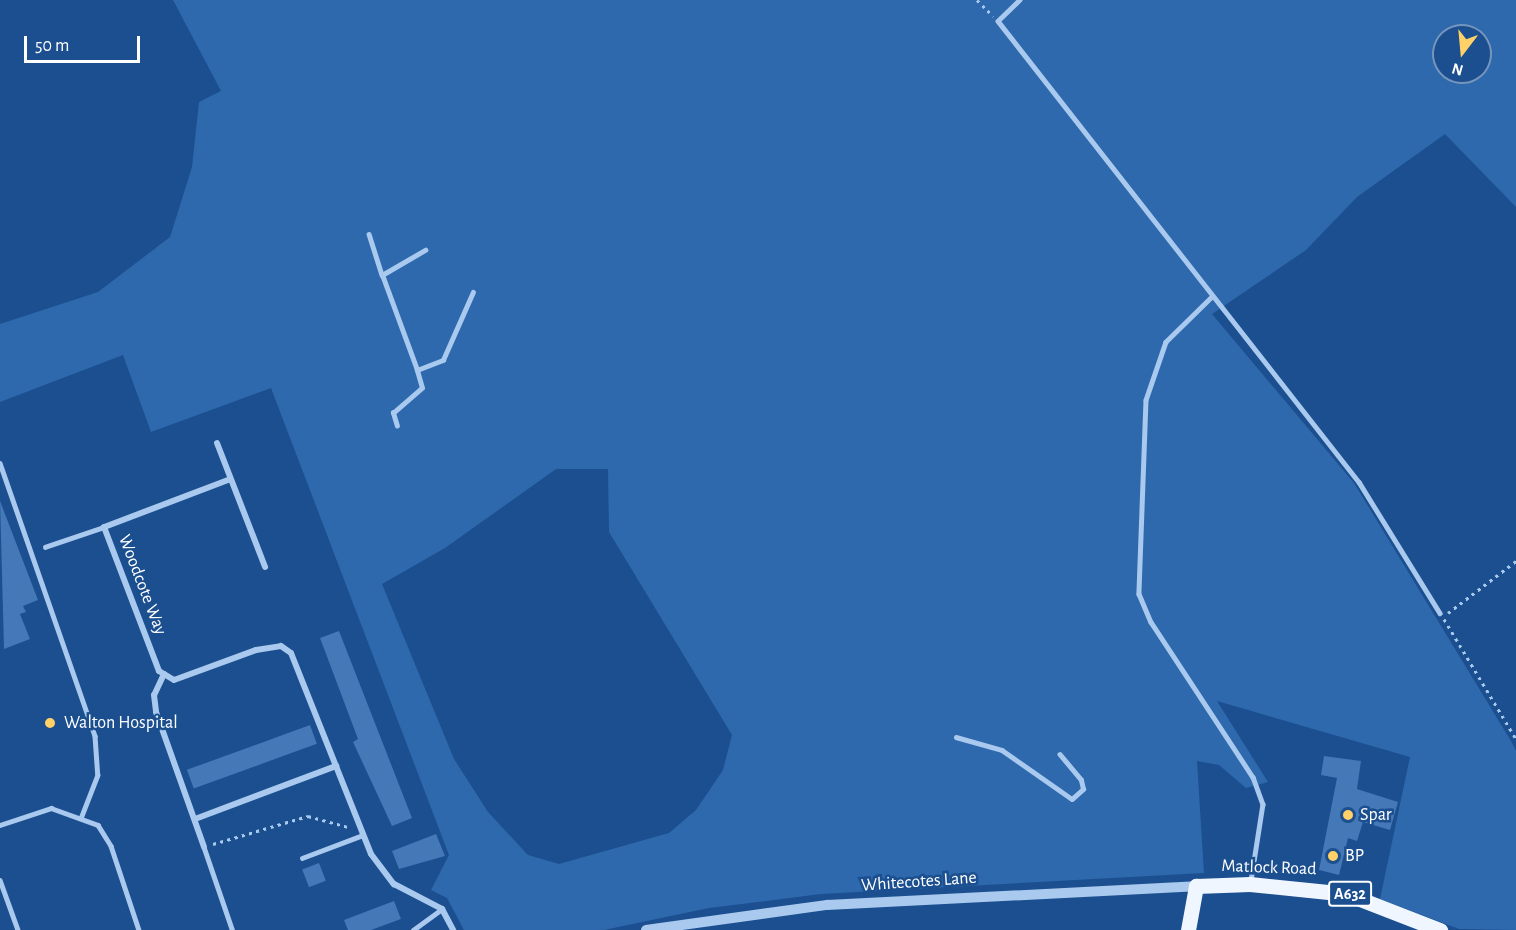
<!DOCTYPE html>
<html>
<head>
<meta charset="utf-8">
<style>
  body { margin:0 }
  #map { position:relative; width:1516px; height:930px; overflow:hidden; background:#1b4f8f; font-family:"Alegreya Sans",sans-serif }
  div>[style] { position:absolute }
  .green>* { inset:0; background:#2e69ad }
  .building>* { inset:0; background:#4478b7; transform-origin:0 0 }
  .path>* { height:3px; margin-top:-1.5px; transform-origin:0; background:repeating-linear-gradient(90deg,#a9c9ee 0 3px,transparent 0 7.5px) }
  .service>* { height:4.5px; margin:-2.25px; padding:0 2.25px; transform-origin:2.25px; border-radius:2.25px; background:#a9c9ee }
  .minor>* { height:6px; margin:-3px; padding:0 3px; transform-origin:3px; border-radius:3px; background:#a9c9ee }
  .tertiary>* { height:10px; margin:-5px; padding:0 5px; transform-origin:5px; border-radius:5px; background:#a9c9ee }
  .primary>* { height:15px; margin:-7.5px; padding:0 7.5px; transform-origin:7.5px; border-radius:7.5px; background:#f0f6ff }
  .dots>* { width:16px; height:16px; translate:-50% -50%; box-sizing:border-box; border:3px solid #1b4f8f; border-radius:50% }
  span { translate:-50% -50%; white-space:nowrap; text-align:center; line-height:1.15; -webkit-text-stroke:5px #1b4f8f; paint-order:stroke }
  .shield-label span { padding:2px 4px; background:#1b4f8f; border:2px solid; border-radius:4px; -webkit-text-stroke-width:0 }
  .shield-label { font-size:16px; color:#fff; font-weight:700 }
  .street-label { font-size:18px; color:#fff }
  .poi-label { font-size:18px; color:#fff }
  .left { translate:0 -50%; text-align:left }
  .north { position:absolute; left:1432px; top:24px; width:60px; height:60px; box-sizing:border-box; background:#1b4f8f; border:2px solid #7695bc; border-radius:50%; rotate:196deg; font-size:16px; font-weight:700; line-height:24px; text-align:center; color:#fff }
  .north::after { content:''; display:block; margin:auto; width:21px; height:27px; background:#ffd166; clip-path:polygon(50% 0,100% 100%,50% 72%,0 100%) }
  .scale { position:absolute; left:24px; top:36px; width:116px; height:27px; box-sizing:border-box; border:3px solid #fff; border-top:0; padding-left:8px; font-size:18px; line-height:21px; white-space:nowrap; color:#fff; -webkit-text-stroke:4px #1b4f8f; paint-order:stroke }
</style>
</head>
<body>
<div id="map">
  <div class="green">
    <div style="clip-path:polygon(evenodd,173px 0,1516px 0,1516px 207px,1445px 134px,1357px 197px,1306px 250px,1212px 314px,1354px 483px,1511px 741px,1516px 751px,1516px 930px,1459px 929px,1380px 899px,1410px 757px,1217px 701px,1268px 782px,1246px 788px,1219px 765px,1197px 761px,1204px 873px,821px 894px,709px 908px,604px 930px,464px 930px,447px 898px,431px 890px,449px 855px,271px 388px,151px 432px,123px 355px,0 402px,0 324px,98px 292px,170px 237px,192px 167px,199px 102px,221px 91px,173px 0,1444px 36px,1480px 36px,1480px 72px,1444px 72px,1444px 36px,173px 0,556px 469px,608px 469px,609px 532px,732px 735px,723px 770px,696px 810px,669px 833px,559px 864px,528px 855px,488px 812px,454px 759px,382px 584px,445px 548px,556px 469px)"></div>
  </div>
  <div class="building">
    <div style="clip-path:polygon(0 501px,38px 600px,23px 606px,26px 612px,20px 614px,30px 639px,4px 649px)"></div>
    <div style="clip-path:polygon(339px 631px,412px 818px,392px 826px,353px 742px,358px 739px,320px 638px)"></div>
    <div style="left:310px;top:725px;width:20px;height:131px;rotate:70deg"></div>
    <div style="clip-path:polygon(1324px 756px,1361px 761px,1357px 789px,1398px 802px,1390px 830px,1363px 822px,1357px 841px,1348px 838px,1339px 875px,1319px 870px,1337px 778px,1321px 775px)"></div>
    <div style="clip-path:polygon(436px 834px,445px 856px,399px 869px,392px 851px)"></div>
    <div style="left:319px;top:863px;width:19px;height:18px;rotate:69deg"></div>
    <div style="clip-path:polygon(394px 901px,401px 919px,371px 930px,348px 930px,344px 920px)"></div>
  </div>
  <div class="path">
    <div style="left:977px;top:0;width:23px;rotate:45deg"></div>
    <div style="left:1448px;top:613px;width:86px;rotate:-37.4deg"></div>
    <div style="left:1444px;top:619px;width:140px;rotate:59deg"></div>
    <div style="left:213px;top:844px;width:99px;rotate:-16.4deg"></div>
    <div style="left:308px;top:816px;width:41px;rotate:15.4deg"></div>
  </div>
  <div class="service">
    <div style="left:1020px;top:0;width:30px;rotate:136deg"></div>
    <div style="left:998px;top:21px;width:586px;rotate:51.94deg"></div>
    <div style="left:1359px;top:482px;width:154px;rotate:58.3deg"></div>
    <div style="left:369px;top:234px;width:43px;rotate:72.4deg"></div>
    <div style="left:1211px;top:298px;width:63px;rotate:135.6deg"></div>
    <div style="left:1166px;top:342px;width:61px;rotate:109deg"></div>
    <div style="left:1146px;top:400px;width:194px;rotate:92.1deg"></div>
    <div style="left:1139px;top:594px;width:30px;rotate:67deg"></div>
    <div style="left:1151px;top:622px;width:186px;rotate:56.7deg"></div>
    <div style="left:1253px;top:777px;width:29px;rotate:70deg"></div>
    <div style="left:1263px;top:804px;width:78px;rotate:98.9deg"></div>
    <div style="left:417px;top:370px;width:101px;rotate:-110.2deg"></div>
    <div style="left:382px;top:275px;width:50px;rotate:-30.2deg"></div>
    <div style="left:397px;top:426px;width:14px;rotate:-107deg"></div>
    <div style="left:393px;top:413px;width:38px;rotate:-41deg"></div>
    <div style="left:422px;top:388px;width:19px;rotate:-106deg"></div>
    <div style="left:417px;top:370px;width:28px;rotate:-21deg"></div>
    <div style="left:443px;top:360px;width:74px;rotate:-66.2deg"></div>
    <div style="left:0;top:463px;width:289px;rotate:70.8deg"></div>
    <div style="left:95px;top:736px;width:39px;rotate:86deg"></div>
    <div style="left:98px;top:775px;width:44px;rotate:111.3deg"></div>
    <div style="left:45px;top:547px;width:62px;rotate:-18.7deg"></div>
    <div style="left:956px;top:737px;width:48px;rotate:15.8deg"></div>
    <div style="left:1002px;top:750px;width:85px;rotate:35deg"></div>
    <div style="left:1072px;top:799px;width:15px;rotate:-42deg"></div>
    <div style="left:1083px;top:789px;width:9px;rotate:-103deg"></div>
    <div style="left:1081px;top:780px;width:33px;rotate:-130deg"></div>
    <div style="left:0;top:825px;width:54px;rotate:-18.4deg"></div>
    <div style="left:51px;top:808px;width:50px;rotate:19.9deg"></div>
    <div style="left:98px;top:825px;width:25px;rotate:58deg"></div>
    <div style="left:111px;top:846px;width:89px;rotate:71.6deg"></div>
    <div style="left:204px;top:847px;width:87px;rotate:71.1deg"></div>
    <div style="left:302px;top:858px;width:65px;rotate:-20.7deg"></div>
    <div style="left:0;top:880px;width:53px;rotate:70.2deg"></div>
    <div style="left:413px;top:930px;width:36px;rotate:-36deg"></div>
  </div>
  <div class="minor">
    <div style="left:217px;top:443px;width:133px;rotate:68.8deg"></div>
    <div style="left:228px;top:480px;width:133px;rotate:159.2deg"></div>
    <div style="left:104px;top:527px;width:154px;rotate:69.1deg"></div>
    <div style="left:159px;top:671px;width:17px;rotate:31deg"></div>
    <div style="left:174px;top:680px;width:87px;rotate:-20.1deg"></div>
    <div style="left:256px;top:650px;width:25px;rotate:-9deg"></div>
    <div style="left:281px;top:646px;width:12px;rotate:35deg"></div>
    <div style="left:291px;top:653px;width:216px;rotate:68.3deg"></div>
    <div style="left:371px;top:854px;width:38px;rotate:53deg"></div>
    <div style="left:394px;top:884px;width:54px;rotate:27.5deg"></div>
    <div style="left:442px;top:909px;width:24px;rotate:62deg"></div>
    <div style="left:164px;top:674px;width:23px;rotate:115deg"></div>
    <div style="left:154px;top:695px;width:17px;rotate:83deg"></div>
    <div style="left:156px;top:712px;width:143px;rotate:70.4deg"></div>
    <div style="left:195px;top:819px;width:151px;rotate:-20.6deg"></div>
  </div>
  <div class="tertiary">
    <div style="left:646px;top:930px;width:183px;rotate:-7.9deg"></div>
    <div style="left:827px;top:905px;width:369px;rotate:-2.9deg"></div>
  </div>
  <div class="primary">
    <div style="left:1188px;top:930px;width:45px;rotate:-79.7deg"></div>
    <div style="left:1196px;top:886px;width:54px;rotate:-2.1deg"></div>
    <div style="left:1250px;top:884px;width:98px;rotate:5.9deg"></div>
    <div style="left:1347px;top:894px;width:100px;rotate:21.2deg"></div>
  </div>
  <div class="dots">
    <div style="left:50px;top:723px;background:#ffd166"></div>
    <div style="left:1348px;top:815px;background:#ffd166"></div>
    <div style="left:1333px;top:856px;background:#ffd166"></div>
  </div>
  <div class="shield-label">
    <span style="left:1350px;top:894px">A632</span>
  </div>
  <div class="street-label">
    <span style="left:142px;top:585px;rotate:69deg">Woodcote Way</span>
    <span style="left:1269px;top:868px;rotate:2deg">Matlock Road</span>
    <span style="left:919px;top:882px;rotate:-4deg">Whitecotes Lane</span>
  </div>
  <div class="poi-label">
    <span class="left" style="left:64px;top:723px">Walton Hospital</span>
    <span class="left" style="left:1360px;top:815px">Spar</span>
    <span class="left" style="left:1345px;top:856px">BP</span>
  </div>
  <div class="north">N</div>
  <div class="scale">50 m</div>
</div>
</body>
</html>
